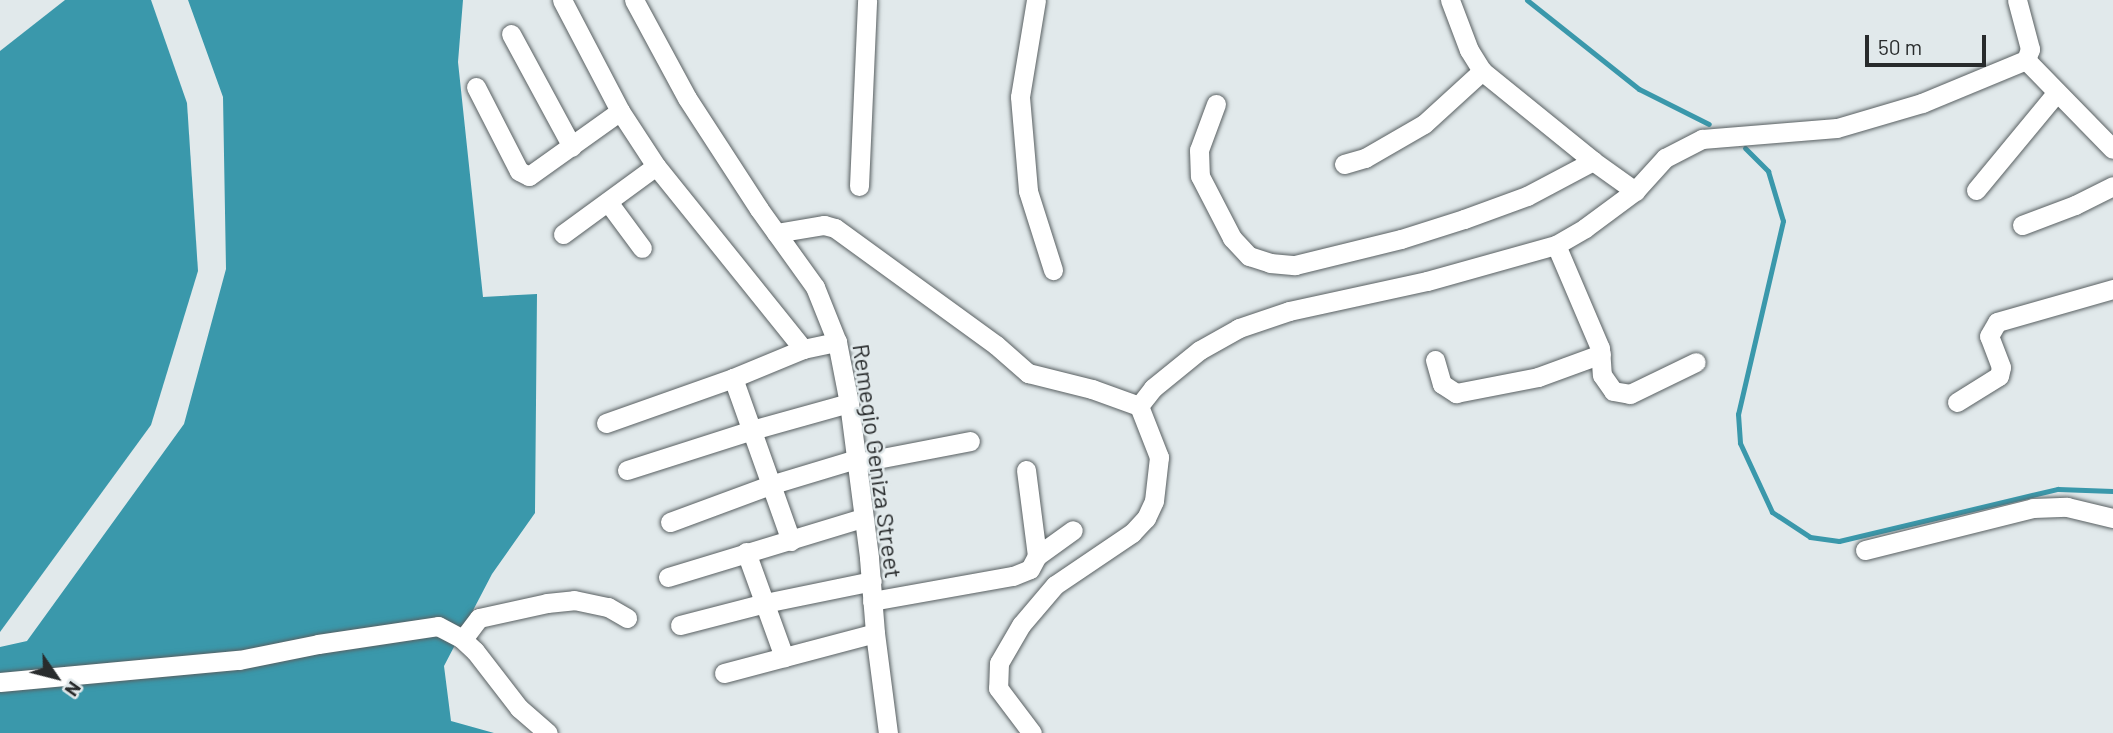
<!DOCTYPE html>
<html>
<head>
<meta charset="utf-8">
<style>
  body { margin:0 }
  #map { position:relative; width:2113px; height:733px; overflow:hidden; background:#e1e9eb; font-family:Barlow,sans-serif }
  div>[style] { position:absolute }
  .water>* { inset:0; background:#3a98ab }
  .stream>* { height:5px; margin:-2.5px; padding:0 2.5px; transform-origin:2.5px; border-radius:2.5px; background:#3a98ab }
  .roads { filter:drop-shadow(0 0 2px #596062) drop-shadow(0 0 2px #596062) }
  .minor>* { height:19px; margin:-9.5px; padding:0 9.5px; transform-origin:9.5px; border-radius:9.5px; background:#fff }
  span { translate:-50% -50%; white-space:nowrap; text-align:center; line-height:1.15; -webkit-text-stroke:5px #e1e9eb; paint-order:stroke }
  .street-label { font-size:24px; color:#282b2c }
  .north { position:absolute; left:21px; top:642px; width:70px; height:70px; -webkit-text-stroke:5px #e1e9eb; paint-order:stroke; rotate:125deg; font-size:19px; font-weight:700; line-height:28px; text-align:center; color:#282b2c }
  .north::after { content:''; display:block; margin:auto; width:24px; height:32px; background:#282b2c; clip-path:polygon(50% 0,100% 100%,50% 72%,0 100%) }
  .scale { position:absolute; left:1865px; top:35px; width:121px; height:32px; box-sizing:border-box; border:4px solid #282b2c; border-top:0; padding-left:9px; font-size:21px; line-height:24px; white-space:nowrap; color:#282b2c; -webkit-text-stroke:5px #e1e9eb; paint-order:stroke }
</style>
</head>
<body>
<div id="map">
  <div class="water">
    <div style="clip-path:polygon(65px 0,151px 0,187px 103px,198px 271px,151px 425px,0 632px,0 51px)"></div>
    <div style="clip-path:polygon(188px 0,463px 0,458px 62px,483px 297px,537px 294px,535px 513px,492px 574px,444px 666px,451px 721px,494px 733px,0 733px,0 647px,27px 641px,184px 424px,226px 269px,223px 97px)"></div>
  </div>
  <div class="stream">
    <div style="left:1527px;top:0;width:143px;rotate:38.5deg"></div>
    <div style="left:1639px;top:89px;width:78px;rotate:26.6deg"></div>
    <div style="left:1745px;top:148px;width:33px;rotate:45deg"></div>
    <div style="left:1768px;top:171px;width:52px;rotate:73.3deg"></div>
    <div style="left:1783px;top:221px;width:198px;rotate:103.1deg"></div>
    <div style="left:1738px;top:414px;width:29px;rotate:86deg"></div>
    <div style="left:1740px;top:443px;width:76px;rotate:65.1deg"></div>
    <div style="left:1772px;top:512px;width:45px;rotate:33.3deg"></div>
    <div style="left:1810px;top:537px;width:29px;rotate:8deg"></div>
    <div style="left:1839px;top:541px;width:225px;rotate:-13.4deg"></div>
    <div style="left:2058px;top:489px;width:55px;rotate:2.1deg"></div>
  </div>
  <div class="roads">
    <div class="minor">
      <div style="left:562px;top:0;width:125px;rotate:62.4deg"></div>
      <div style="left:620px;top:111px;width:66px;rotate:56.8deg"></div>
      <div style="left:656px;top:166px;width:235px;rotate:51.2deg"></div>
      <div style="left:634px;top:0;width:111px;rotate:61.6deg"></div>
      <div style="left:687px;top:98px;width:132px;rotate:57deg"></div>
      <div style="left:759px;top:209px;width:96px;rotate:54.3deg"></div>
      <div style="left:815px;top:287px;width:59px;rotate:68.2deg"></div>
      <div style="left:837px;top:342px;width:62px;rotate:78.9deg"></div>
      <div style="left:849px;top:403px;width:156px;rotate:82.6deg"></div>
      <div style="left:869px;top:558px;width:75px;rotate:85.4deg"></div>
      <div style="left:875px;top:633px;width:101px;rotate:82.6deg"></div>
      <div style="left:1036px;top:0;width:98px;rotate:99.4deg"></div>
      <div style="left:1020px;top:97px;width:94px;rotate:85.1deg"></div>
      <div style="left:1028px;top:191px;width:83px;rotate:72.4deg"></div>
      <div style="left:1450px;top:0;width:53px;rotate:69.2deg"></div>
      <div style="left:1469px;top:50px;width:25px;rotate:58deg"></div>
      <div style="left:1482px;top:71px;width:143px;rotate:39deg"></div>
      <div style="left:1593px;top:161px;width:52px;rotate:35.5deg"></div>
      <div style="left:2017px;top:0;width:51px;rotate:75.1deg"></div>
      <div style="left:2030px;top:49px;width:12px;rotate:110deg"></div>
      <div style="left:511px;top:34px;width:128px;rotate:61.6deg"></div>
      <div style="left:2026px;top:60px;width:124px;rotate:45.7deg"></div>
      <div style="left:476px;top:87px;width:94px;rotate:62.9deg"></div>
      <div style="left:519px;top:171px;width:11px;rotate:27deg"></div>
      <div style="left:529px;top:176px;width:112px;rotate:-35.5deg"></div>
      <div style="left:1216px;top:104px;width:49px;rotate:110.3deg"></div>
      <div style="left:1199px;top:150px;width:26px;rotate:88deg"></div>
      <div style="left:1200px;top:176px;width:70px;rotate:62.7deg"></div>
      <div style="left:1232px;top:238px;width:25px;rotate:47deg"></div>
      <div style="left:1249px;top:256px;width:22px;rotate:18deg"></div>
      <div style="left:1270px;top:263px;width:25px;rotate:5deg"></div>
      <div style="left:1295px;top:265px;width:109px;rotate:-13.8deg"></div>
      <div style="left:1401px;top:239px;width:66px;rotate:-17.6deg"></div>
      <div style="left:1464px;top:219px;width:67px;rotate:-20.1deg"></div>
      <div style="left:1527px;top:196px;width:75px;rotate:-27.9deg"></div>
      <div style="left:1344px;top:164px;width:22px;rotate:-16deg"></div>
      <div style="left:1365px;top:158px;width:68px;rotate:-30deg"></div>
      <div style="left:1424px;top:124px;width:79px;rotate:-42.4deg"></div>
      <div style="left:859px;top:186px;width:186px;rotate:-87.5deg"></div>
      <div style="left:1976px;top:190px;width:127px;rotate:-50.4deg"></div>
      <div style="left:608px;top:202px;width:57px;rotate:53.5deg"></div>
      <div style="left:2022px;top:225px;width:57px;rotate:-20.7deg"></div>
      <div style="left:2075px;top:205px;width:42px;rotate:-26.6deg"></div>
      <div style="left:776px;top:233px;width:49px;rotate:-9.5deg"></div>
      <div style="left:824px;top:225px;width:11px;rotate:15deg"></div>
      <div style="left:835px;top:228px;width:199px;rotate:36deg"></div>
      <div style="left:996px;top:345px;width:43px;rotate:41.2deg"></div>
      <div style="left:1028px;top:373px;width:66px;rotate:14deg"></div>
      <div style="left:1092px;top:389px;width:50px;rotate:19.9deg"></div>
      <div style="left:1139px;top:406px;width:55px;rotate:68.6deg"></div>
      <div style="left:1159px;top:457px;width:44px;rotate:96.5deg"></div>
      <div style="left:1154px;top:501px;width:19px;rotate:115deg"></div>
      <div style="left:1146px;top:518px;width:21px;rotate:133deg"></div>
      <div style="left:1132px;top:533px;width:93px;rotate:146deg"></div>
      <div style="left:1055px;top:585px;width:52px;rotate:130.4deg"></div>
      <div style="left:1021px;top:625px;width:44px;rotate:120.1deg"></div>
      <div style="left:999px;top:663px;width:25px;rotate:92deg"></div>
      <div style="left:998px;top:688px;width:56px;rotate:52.9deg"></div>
      <div style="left:563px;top:234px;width:115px;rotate:-36.2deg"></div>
      <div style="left:1556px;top:245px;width:112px;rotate:66.9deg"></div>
      <div style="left:1600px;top:348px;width:27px;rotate:86deg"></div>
      <div style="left:1602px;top:375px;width:19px;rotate:55deg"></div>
      <div style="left:1613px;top:391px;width:17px;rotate:10deg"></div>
      <div style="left:1630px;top:394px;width:73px;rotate:-25.9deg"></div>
      <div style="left:1435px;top:360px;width:25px;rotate:74deg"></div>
      <div style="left:1442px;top:384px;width:17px;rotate:33deg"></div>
      <div style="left:1456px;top:393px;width:84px;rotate:-11deg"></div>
      <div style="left:1538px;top:377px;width:67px;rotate:-20.1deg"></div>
      <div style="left:733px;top:378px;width:173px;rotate:70.4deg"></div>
      <div style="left:1957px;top:402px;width:49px;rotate:-31.8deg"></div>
      <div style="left:1999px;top:376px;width:9px;rotate:-77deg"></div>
      <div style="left:2001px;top:367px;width:33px;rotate:-111deg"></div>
      <div style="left:1989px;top:336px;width:16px;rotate:-60deg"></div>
      <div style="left:1997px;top:322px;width:121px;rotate:-15.9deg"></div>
      <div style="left:1139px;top:406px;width:23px;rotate:-52deg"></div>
      <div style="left:1153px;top:388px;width:60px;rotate:-39deg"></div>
      <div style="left:1200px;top:350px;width:45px;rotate:-29.4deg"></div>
      <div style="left:1239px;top:328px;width:53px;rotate:-18.8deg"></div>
      <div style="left:1289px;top:311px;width:141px;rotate:-12.3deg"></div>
      <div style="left:1427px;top:281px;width:134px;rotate:-15.6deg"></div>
      <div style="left:1556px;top:245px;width:34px;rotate:-30deg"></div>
      <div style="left:1585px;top:228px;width:62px;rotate:-36.5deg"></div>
      <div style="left:1635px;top:191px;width:45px;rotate:-47.7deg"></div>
      <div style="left:1665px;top:158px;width:42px;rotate:-27.2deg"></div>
      <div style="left:1702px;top:139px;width:135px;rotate:-4.7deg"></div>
      <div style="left:1837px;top:128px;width:89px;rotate:-16.4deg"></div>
      <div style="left:1922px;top:103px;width:113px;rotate:-22.5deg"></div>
      <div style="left:606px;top:423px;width:135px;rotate:-19.5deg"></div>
      <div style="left:733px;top:378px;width:76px;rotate:-22.5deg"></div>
      <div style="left:803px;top:349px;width:35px;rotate:-12deg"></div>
      <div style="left:856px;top:463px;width:116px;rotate:-10.9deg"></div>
      <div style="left:627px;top:470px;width:131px;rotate:-17.7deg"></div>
      <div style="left:752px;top:430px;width:101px;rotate:-15.6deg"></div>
      <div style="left:1026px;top:470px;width:87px;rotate:82.7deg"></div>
      <div style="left:670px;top:522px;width:107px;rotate:-20.3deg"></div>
      <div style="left:770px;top:485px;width:90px;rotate:-16.8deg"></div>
      <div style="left:1865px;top:550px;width:173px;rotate:-14deg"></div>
      <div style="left:2033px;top:508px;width:34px;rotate:-2deg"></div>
      <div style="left:2067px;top:507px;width:47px;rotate:13.4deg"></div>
      <div style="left:746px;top:552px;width:112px;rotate:70.1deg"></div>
      <div style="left:668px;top:577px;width:203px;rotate:-16.9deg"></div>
      <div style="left:872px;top:601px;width:143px;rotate:-10.1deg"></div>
      <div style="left:1013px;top:576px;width:18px;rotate:-22deg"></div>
      <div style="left:1030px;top:569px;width:15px;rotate:-62deg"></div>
      <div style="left:1037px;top:556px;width:44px;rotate:-35.8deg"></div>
      <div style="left:680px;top:625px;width:88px;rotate:-14.5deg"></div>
      <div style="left:765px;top:603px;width:109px;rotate:-11.6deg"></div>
      <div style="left:463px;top:639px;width:26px;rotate:-53deg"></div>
      <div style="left:479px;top:618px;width:70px;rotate:-12.4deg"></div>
      <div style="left:547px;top:603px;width:27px;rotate:-6deg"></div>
      <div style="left:574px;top:600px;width:35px;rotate:12deg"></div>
      <div style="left:608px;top:607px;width:22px;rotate:30deg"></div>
      <div style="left:724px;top:673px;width:156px;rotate:-14.8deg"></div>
      <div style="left:0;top:682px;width:240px;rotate:-5.3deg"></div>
      <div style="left:239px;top:660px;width:81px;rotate:-11.4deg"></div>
      <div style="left:318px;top:644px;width:121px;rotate:-8.5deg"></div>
      <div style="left:438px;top:626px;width:26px;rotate:28deg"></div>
      <div style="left:461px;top:638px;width:19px;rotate:43deg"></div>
      <div style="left:475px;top:651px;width:72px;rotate:52.3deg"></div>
      <div style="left:519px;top:708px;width:38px;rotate:41deg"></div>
    </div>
  </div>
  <div class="street-label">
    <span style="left:878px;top:461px;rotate:82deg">Remegio Geniza Street</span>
  </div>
  <div class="north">N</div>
  <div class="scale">50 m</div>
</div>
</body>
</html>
